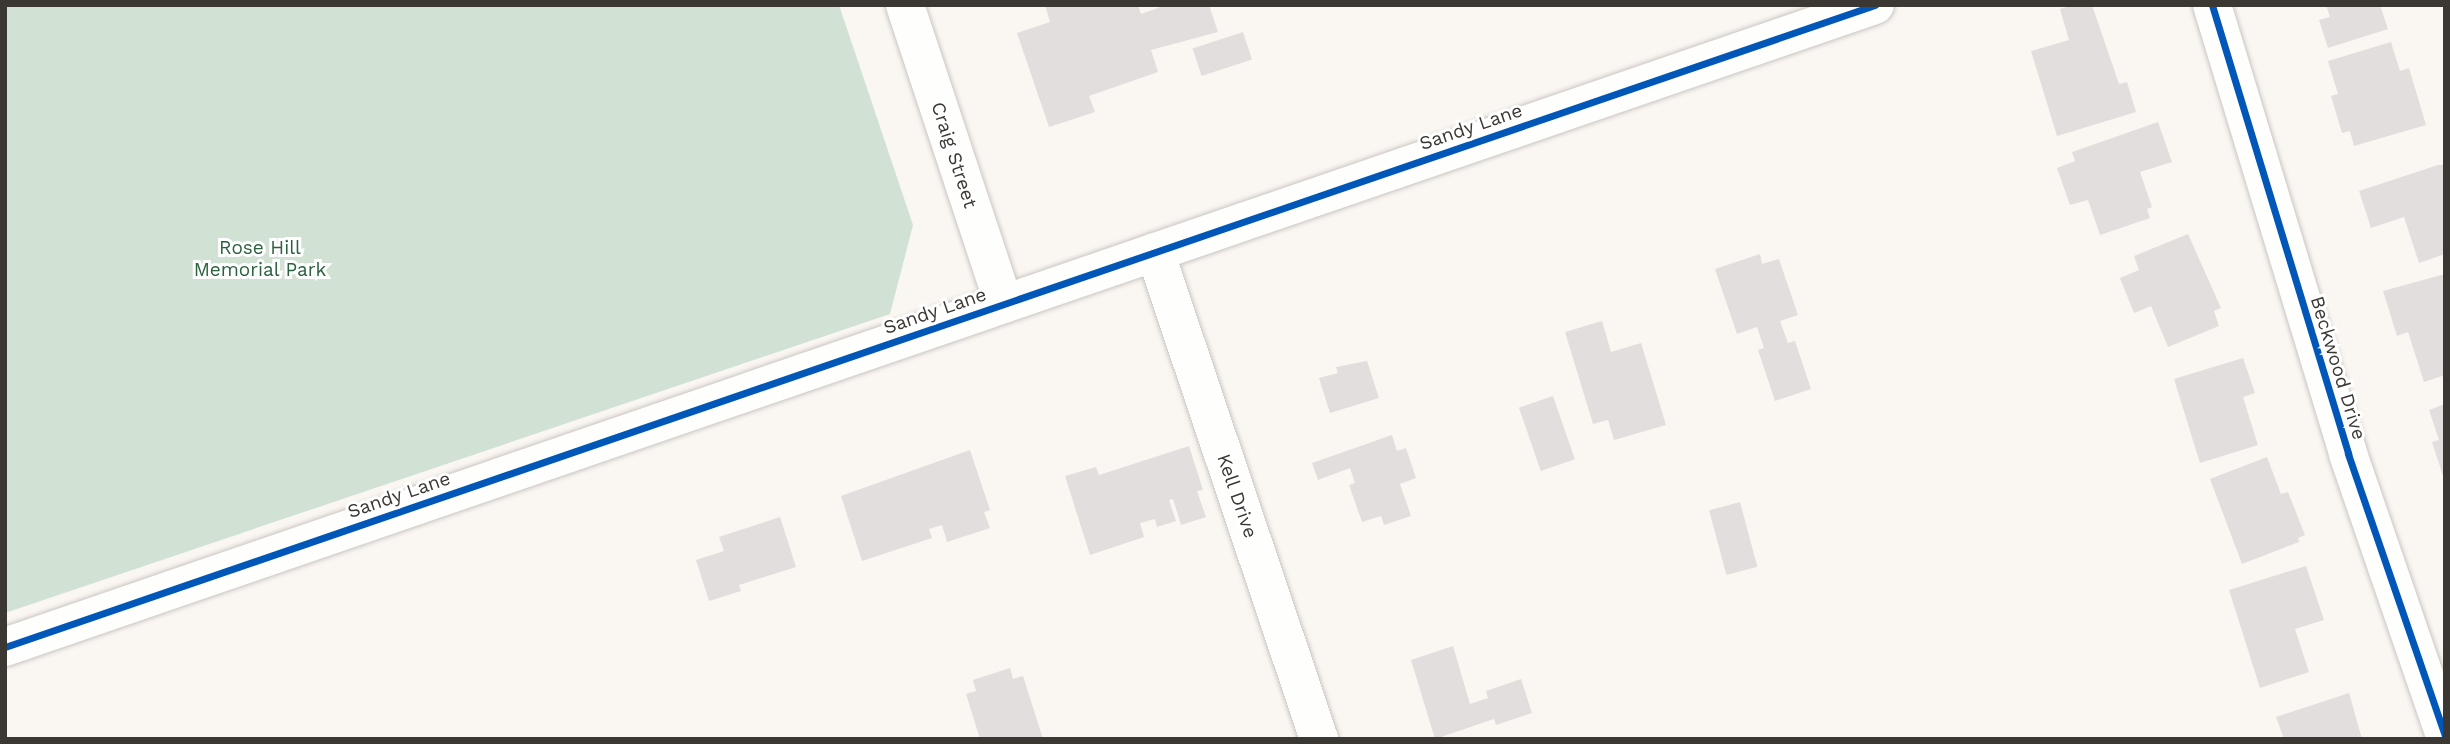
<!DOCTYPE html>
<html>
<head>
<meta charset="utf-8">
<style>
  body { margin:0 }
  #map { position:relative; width:2450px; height:744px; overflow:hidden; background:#faf6f2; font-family:"Work Sans",sans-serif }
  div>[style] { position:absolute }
  .green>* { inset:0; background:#d1e1d3 }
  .building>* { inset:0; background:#e3dede; transform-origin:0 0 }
  .roads { filter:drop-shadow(0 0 2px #cac6c3) drop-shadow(0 0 2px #cac6c3) }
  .minor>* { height:38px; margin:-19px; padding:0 19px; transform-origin:19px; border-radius:19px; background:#fefefd }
  .tertiary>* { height:38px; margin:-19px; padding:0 19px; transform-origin:19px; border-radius:19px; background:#fefefd }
  .cycleway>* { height:7px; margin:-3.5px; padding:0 3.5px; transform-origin:3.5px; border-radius:3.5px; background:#0057b8 }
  span { translate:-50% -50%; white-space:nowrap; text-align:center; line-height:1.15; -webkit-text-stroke:6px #fff; paint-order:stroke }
  .street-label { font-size:19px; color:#3b3733 }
  .park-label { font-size:19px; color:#2a613e }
  .frame { position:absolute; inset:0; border:7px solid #3b3733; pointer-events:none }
</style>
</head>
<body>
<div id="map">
  <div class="green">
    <div style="clip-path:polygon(5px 5px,839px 5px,913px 225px,890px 314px,5px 613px)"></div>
  </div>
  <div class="building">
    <div style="clip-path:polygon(1045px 5px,1138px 5px,1141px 14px,1166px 5px,1209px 5px,1218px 32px,1151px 50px,1158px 72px,1089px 96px,1095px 112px,1049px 127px,1017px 33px,1050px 22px)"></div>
    <div style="clip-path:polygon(2073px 5px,2092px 5px,2119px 84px,2127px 82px,2136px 112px,2057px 136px,2031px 51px,2069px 40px,2060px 9px)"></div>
    <div style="clip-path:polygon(2326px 5px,2380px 5px,2388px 29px,2328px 48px,2319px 20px,2330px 17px)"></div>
    <div style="left:1243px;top:32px;width:29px;height:53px;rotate:72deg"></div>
    <div style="clip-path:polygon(2391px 42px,2400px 71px,2409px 68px,2426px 125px,2354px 146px,2350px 131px,2342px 133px,2331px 96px,2338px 94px,2328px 61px)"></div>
    <div style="clip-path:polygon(2158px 122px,2172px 162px,2140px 172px,2152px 207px,2147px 209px,2150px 218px,2100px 235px,2088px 200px,2070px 205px,2057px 168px,2075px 161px,2072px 152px)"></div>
    <div style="clip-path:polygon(2438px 165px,2445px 165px,2445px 254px,2419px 263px,2404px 217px,2371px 228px,2359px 191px)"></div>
    <div style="clip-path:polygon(2188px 234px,2221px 308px,2214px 311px,2219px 326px,2168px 347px,2151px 306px,2134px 313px,2120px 278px,2139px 270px,2134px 256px)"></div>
    <div style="clip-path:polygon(1760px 254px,1762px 264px,1779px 259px,1798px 315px,1780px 321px,1788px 343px,1795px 341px,1811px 389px,1775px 401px,1758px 350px,1764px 348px,1757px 327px,1737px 334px,1715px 269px)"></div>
    <div style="clip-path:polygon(2445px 274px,2445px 375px,2424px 382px,2408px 332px,2397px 336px,2383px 291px)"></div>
    <div style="clip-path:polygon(1602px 321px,1611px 352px,1641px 343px,1666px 425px,1614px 440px,1608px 420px,1593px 424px,1565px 332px)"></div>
    <div style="clip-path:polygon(2243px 358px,2255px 393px,2243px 397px,2258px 445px,2200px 463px,2174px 379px)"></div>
    <div style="clip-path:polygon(1367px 361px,1379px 398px,1330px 413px,1319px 378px,1338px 373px,1336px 367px)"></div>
    <div style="left:1553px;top:396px;width:67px;height:36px;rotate:71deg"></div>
    <div style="clip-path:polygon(2445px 404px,2445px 479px,2444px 479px,2432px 442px,2439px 440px,2429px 410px)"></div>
    <div style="clip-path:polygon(1392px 435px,1397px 451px,1406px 448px,1416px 478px,1400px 484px,1411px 516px,1384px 525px,1381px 516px,1362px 522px,1349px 485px,1355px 483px,1350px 468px,1318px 480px,1312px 463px)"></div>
    <div style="clip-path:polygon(1189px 446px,1203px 490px,1197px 491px,1206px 517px,1181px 525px,1173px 499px,1169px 500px,1176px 521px,1157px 527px,1155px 519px,1140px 523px,1144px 537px,1090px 555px,1065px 476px,1096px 467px,1099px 475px)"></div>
    <div style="clip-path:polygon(970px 450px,990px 510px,984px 512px,990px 528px,947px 542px,942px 525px,929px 529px,932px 538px,862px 561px,841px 496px)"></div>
    <div style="clip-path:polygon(2267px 457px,2281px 494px,2288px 492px,2305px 535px,2298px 538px,2299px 542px,2242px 564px,2210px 479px)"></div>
    <div style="left:1740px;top:502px;width:67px;height:32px;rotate:75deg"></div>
    <div style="clip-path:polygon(780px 517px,796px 567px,739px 585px,741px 591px,709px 601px,696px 560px,724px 551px,719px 537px)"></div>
    <div style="clip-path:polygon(2306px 566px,2324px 620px,2295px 629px,2309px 672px,2260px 688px,2229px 590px)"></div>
    <div style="clip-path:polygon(1453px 646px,1470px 704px,1488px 698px,1486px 691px,1521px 679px,1532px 713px,1496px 725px,1494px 719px,1435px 739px,1411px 660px)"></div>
    <div style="clip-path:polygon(1010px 668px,1013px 679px,1023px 676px,1043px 739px,980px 739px,966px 694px,976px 691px,973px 680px)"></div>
    <div style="clip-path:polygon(2349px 693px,2362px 739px,2284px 739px,2276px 717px)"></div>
  </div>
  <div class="roads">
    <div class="minor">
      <div style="left:2212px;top:5px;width:469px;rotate:73.1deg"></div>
      <div style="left:2348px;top:454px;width:298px;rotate:71deg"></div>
      <div style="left:1155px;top:252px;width:514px;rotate:71.39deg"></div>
    </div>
    <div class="tertiary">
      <div style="left:905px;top:5px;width:315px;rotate:71.7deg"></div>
      <div style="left:5px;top:647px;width:1977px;rotate:-18.95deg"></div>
    </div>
  </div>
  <div class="cycleway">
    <div style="left:2212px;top:5px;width:469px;rotate:73.1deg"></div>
    <div style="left:2348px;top:454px;width:298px;rotate:71deg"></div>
    <div style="left:5px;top:647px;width:1977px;rotate:-18.95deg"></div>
  </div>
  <div class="street-label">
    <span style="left:1471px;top:127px;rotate:-19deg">Sandy Lane</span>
    <span style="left:954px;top:155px;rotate:72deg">Craig Street</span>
    <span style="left:935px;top:311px;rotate:-19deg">Sandy Lane</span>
    <span style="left:2338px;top:368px;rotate:73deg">Beckwood Drive</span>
    <span style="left:399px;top:495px;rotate:-19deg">Sandy Lane</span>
    <span style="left:1237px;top:496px;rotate:71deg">Kell Drive</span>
  </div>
  <div class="park-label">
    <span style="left:260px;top:259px">Rose Hill<br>Memorial Park</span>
  </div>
  <div class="frame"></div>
</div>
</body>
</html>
